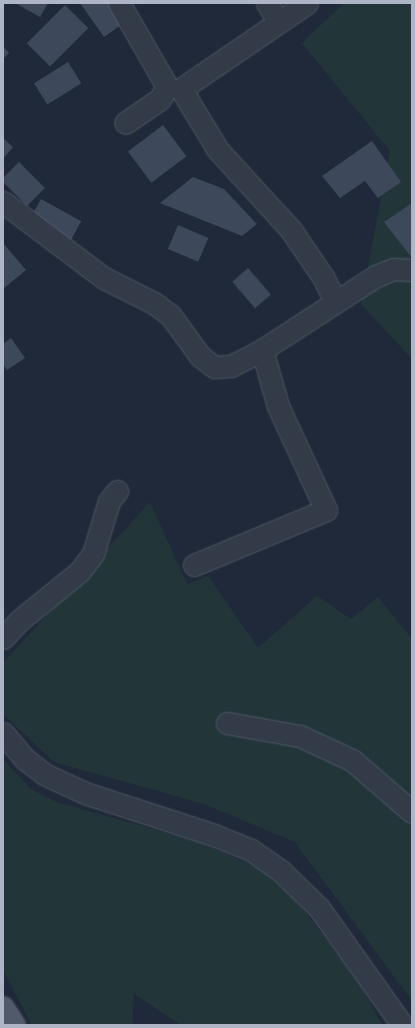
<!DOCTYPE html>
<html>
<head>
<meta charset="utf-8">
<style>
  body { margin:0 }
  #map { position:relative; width:415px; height:1028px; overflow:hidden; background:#202939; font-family:"Varela Round",sans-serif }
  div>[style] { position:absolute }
  .green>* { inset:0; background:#22363a }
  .building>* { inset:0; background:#3e485b; transform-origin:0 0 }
  .roads { filter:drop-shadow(0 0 1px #515867) drop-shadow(0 0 1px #515867) }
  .minor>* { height:21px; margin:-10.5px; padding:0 10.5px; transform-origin:10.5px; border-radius:10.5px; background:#333b49 }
  .major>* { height:22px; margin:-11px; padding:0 11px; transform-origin:11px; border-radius:11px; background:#515a6a }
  span { translate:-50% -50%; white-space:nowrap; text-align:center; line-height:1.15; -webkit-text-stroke:3.5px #19202e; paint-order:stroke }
  .frame { position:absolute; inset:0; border:4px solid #aeb5c6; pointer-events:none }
</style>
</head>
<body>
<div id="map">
  <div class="green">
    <div style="clip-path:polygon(344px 3px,412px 3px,412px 359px,361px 304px,390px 151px,302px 43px)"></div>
    <div style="clip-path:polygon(150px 502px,187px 584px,208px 576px,258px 648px,317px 596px,351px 619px,378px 597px,412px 639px,412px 1001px,295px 842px,204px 804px,54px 762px,3px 714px,3px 663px)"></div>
    <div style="clip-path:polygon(3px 759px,31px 789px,56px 802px,196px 841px,259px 868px,296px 900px,359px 982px,382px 1025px,181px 1025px,134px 994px,132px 1025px,32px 1025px,3px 970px)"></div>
  </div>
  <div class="building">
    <div style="clip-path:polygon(15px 3px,48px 3px,40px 17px)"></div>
    <div style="clip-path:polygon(80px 3px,111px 3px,125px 22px,104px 37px)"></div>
    <div style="left:65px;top:5px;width:33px;height:54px;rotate:45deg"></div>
    <div style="clip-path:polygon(3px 46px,9px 53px,3px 59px)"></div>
    <div style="left:68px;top:62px;width:25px;height:40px;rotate:58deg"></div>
    <div style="left:163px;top:125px;width:39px;height:44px;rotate:53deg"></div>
    <div style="clip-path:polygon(3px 138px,13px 147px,3px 159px)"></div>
    <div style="clip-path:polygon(372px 141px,401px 182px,378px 198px,365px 181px,340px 198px,322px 176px)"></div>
    <div style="clip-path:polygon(19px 162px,45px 188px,27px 206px,3px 182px,3px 178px)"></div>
    <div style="clip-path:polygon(193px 177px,224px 189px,257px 224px,242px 236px,160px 203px)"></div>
    <div style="left:41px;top:199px;width:46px;height:21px;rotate:29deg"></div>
    <div style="clip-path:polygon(412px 203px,412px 258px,384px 222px)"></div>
    <div style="left:178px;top:225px;width:33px;height:26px;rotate:23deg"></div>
    <div style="clip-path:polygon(3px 243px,26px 270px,3px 289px)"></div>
    <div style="left:248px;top:268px;width:35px;height:21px;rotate:49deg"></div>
    <div style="clip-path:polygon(11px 338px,25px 358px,7px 370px,3px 364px,3px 344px)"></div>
  </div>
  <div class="roads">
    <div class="minor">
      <div style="left:119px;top:3px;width:96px;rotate:60deg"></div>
      <div style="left:167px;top:86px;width:15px;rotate:118deg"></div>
      <div style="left:160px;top:99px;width:42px;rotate:145.6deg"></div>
      <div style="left:267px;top:3px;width:22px;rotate:58deg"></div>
      <div style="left:307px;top:3px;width:153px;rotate:145.7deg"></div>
      <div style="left:181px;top:89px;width:71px;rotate:58.8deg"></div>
      <div style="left:218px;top:150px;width:108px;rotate:47.6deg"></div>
      <div style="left:291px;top:230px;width:57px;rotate:55.8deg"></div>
      <div style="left:323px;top:277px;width:27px;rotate:63deg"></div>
      <div style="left:3px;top:202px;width:126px;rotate:37deg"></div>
      <div style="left:104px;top:278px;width:56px;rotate:26.6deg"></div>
      <div style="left:154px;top:303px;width:21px;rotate:37deg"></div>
      <div style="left:171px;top:316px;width:49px;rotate:54.1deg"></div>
      <div style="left:200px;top:356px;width:18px;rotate:38deg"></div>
      <div style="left:214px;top:367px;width:17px;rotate:-3deg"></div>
      <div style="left:231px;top:366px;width:35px;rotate:-27deg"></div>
      <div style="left:262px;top:350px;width:136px;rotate:-33deg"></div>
      <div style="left:376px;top:276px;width:18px;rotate:-22deg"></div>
      <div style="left:393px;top:269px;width:19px;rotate:3deg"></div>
      <div style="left:194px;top:565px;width:143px;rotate:-22.6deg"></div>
      <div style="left:326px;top:510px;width:115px;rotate:-114.8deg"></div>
      <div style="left:278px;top:406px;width:58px;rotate:-105.9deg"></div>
      <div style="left:3px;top:638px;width:25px;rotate:-47deg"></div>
      <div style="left:20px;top:620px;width:77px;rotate:-39.2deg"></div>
      <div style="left:80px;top:571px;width:21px;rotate:-53deg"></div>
      <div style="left:93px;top:554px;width:55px;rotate:-73.2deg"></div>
      <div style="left:109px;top:501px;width:13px;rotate:-51deg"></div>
      <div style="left:227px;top:723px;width:74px;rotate:10.1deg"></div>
      <div style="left:300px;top:736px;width:57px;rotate:24.8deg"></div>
      <div style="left:352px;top:760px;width:79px;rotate:40.9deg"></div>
      <div style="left:3px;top:733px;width:35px;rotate:50deg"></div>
      <div style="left:26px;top:760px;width:25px;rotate:37deg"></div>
      <div style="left:46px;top:775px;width:43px;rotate:24.8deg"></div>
      <div style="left:85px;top:793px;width:136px;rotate:18deg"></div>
      <div style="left:214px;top:835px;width:40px;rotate:22deg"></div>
      <div style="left:251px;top:850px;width:37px;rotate:35deg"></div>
      <div style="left:281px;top:871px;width:53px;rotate:44.2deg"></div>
      <div style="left:319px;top:908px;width:143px;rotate:54.6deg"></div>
    </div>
    <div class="major">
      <div style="left:3px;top:1008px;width:20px;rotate:57deg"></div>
    </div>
  </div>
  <div class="frame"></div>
</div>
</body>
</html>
